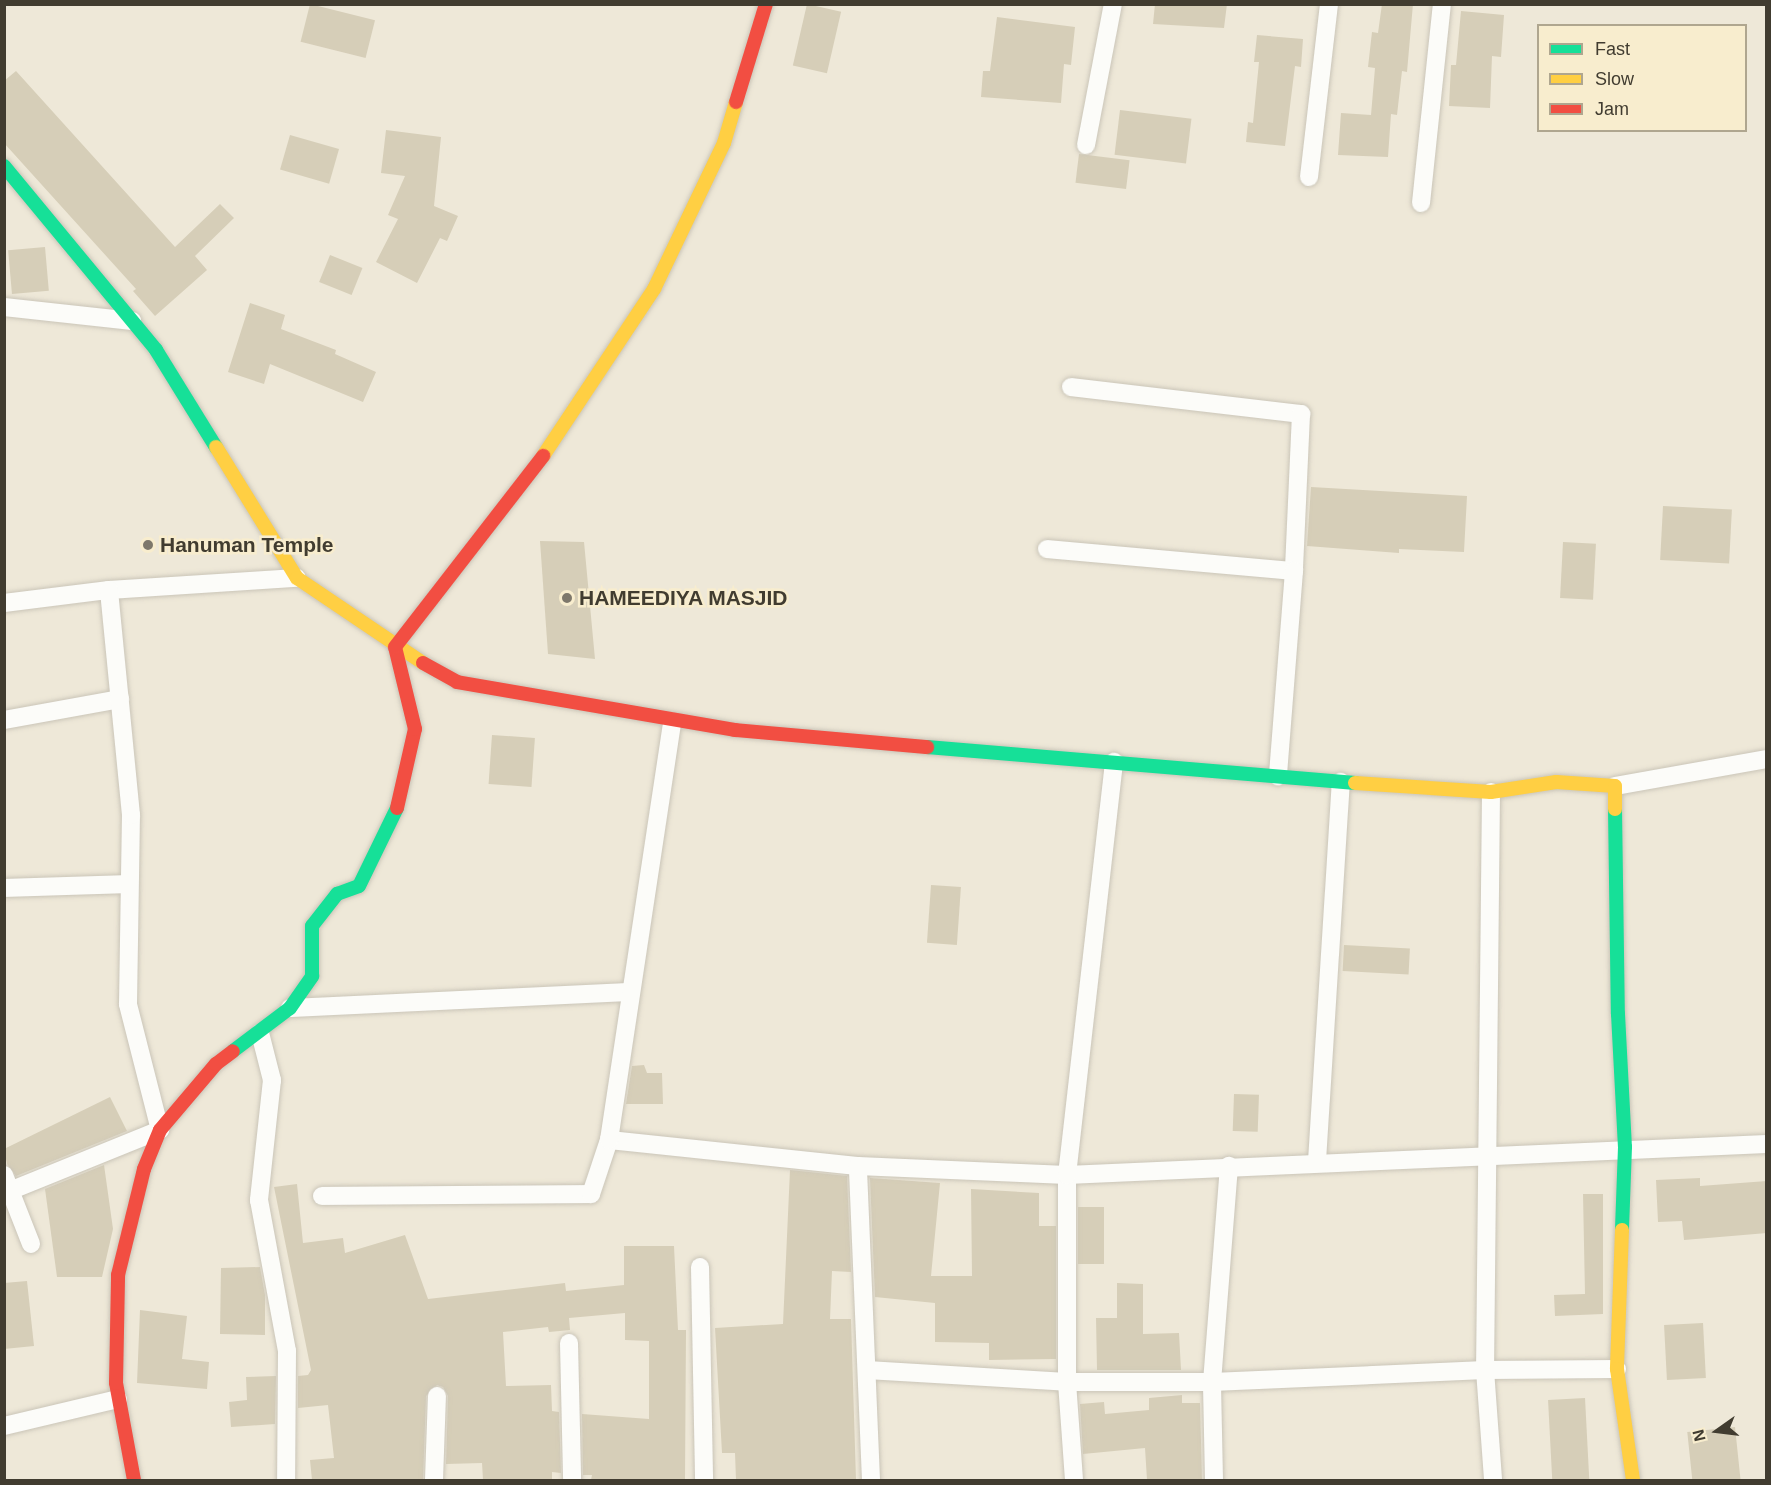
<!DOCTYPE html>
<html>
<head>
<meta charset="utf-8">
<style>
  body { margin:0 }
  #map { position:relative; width:1771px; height:1485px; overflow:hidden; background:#eee8d8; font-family:Helvetica,sans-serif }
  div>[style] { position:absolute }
  .building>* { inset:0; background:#d6ceb8; transform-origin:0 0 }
  .roads { filter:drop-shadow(0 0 2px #cac5b8) drop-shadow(0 0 2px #cac5b8) }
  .street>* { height:18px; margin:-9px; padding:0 9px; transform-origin:9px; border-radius:9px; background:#fcfcf9 }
  .fast>* { height:14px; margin:-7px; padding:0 7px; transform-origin:7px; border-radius:7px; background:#16e098 }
  .slow>* { height:14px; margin:-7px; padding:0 7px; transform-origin:7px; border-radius:7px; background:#ffcf43 }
  .jam>* { height:14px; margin:-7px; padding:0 7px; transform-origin:7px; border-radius:7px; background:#f24e42 }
  .dots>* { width:16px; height:16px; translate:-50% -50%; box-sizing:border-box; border:3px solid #f8edce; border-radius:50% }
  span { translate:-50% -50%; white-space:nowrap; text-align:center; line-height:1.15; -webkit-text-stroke:5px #f8edce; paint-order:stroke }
  .poi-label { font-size:21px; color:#413c30; font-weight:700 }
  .left { translate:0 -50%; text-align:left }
  .frame { position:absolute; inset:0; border:6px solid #413c30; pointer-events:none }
  .legend { position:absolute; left:1537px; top:24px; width:210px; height:108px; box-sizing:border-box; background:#f8edce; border:2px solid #afa68f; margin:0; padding:8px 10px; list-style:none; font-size:18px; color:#413c30 }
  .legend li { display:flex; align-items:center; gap:12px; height:30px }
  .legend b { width:30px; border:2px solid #afa68f }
  .north { position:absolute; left:1687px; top:1401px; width:60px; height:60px; -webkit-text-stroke:4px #f8edce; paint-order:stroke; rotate:256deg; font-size:16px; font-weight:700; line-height:24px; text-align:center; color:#413c30 }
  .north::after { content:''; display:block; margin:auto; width:21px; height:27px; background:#413c30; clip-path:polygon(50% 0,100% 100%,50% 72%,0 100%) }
</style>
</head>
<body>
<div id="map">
  <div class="building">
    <div style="left:310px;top:4px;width:67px;height:39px;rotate:14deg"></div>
    <div style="left:807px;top:4px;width:35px;height:63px;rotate:13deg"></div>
    <div style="clip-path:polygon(1155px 4px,1227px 4px,1224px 28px,1153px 24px)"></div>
    <div style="clip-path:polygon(1382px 4px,1413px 4px,1407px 72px,1402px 71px,1397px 115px,1391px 114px,1388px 157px,1338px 155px,1341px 113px,1371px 115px,1375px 68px,1368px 67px,1372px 32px,1378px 33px)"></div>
    <div style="clip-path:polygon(1461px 11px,1504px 15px,1501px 57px,1492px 56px,1490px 108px,1449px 106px,1451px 65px,1456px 65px)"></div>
    <div style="clip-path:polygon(997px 17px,1075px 27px,1071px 65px,1064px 64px,1061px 103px,981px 97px,983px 71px,990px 71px)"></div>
    <div style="clip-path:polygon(1257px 35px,1303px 39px,1301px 67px,1295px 66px,1285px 146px,1246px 142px,1248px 122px,1253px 123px,1259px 62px,1254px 62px)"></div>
    <div style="clip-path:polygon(16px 71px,175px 247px,220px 204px,234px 218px,195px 256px,207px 270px,155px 316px,133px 291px,136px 289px,4px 143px,4px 81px)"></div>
    <div style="left:1120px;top:110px;width:72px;height:45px;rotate:7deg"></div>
    <div style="clip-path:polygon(386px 130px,441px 137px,434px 206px,458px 216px,447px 241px,440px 238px,417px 283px,376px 262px,398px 219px,388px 215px,405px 176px,381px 173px)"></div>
    <div style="left:290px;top:135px;width:51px;height:36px;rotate:16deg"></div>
    <div style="left:1079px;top:154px;width:51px;height:29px;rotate:7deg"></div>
    <div style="left:45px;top:247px;width:44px;height:37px;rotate:85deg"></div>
    <div style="left:330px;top:255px;width:35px;height:29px;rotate:22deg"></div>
    <div style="clip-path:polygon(250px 303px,285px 315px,281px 329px,336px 350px,335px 354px,376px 372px,363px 402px,270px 364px,264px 384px,228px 372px)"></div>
    <div style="clip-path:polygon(1311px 487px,1467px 496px,1464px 552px,1399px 549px,1399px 553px,1307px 546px)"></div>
    <div style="left:1663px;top:506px;width:69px;height:54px;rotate:3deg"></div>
    <div style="clip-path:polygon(540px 541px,584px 542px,595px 659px,548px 654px)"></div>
    <div style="left:1563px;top:542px;width:33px;height:56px;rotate:3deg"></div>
    <div style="left:492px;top:735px;width:43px;height:49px;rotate:4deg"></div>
    <div style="left:931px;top:885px;width:30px;height:58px;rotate:4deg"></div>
    <div style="left:1344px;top:945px;width:66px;height:26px;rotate:3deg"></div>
    <div style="clip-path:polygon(644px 1065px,647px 1073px,662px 1073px,663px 1104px,626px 1104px,632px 1066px)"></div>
    <div style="left:1234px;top:1094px;width:25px;height:37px;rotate:2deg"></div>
    <div style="clip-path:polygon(110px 1097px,127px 1131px,16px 1176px,7px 1164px,4px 1149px)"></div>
    <div style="clip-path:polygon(104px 1165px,113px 1229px,102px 1277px,57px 1277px,45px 1189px)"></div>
    <div style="clip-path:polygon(790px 1170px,847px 1176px,851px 1272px,832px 1271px,830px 1319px,851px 1319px,856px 1480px,736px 1480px,735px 1453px,722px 1453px,715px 1328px,783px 1324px)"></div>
    <div style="clip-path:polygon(870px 1178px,940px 1183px,931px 1276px,972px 1276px,971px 1189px,1039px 1193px,1039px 1226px,1056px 1226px,1056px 1359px,989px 1360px,989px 1343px,935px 1342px,935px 1303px,875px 1297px)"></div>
    <div style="clip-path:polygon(1700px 1178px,1700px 1186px,1767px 1181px,1767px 1233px,1684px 1240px,1682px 1221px,1658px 1222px,1656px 1180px)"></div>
    <div style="clip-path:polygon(297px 1184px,303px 1243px,343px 1238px,345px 1253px,405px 1235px,428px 1299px,565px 1283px,566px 1291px,624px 1285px,624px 1246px,674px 1246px,678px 1330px,686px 1330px,685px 1480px,591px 1480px,592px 1475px,583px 1475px,582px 1414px,649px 1419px,649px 1341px,625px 1340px,625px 1313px,569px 1318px,570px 1330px,549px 1332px,548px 1327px,503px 1332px,506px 1386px,551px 1385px,552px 1411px,559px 1412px,561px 1473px,552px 1472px,552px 1480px,483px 1480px,482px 1463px,446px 1464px,448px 1396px,443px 1387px,437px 1385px,426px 1396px,423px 1480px,312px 1480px,310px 1460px,334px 1458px,328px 1405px,298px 1408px,298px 1376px,308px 1375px,311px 1370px,274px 1187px)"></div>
    <div style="clip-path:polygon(1583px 1194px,1603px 1194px,1603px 1314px,1555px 1316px,1554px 1295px,1585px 1294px)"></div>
    <div style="left:1078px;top:1207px;width:26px;height:57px"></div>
    <div style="clip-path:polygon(260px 1267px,265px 1295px,265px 1335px,220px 1334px,221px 1268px)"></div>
    <div style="clip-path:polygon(27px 1281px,34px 1346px,4px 1349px,4px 1283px)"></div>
    <div style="clip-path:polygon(1117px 1283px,1143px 1284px,1143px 1334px,1179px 1333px,1181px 1370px,1097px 1370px,1096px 1318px,1117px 1318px)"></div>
    <div style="clip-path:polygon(140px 1310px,187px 1316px,182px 1359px,209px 1362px,207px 1389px,137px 1383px)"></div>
    <div style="left:1703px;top:1323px;width:55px;height:39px;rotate:87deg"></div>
    <div style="clip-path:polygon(276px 1376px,275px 1424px,231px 1427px,229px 1402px,247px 1400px,246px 1377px)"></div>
    <div style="clip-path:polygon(1182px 1395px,1182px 1403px,1200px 1403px,1202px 1480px,1147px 1480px,1145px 1448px,1083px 1454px,1080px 1404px,1104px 1402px,1105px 1414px,1149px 1410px,1149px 1398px)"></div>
    <div style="left:1585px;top:1398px;width:82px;height:37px;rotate:87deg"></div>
    <div style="left:1735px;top:1427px;width:53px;height:48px;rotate:84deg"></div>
  </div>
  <div class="roads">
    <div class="street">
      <div style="left:1086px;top:145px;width:144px;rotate:-79.2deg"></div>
      <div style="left:1309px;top:177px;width:174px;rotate:-83.4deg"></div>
      <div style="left:1421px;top:203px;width:200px;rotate:-84deg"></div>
      <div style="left:4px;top:307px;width:129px;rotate:6.2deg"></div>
      <div style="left:1071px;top:387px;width:232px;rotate:6.7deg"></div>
      <div style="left:1301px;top:414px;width:157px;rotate:92.6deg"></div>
      <div style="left:1047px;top:549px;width:248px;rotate:5.1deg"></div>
      <div style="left:1294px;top:571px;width:206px;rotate:94.5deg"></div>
      <div style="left:4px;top:603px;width:106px;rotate:-7.1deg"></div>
      <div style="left:109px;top:590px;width:188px;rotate:-3.7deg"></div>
      <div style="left:4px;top:720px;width:118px;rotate:-10.3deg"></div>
      <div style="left:1615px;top:786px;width:153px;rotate:-10.1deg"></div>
      <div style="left:1491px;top:792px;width:578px;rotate:90.59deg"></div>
      <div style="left:1485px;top:1370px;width:110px;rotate:85.8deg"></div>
      <div style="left:4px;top:888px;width:125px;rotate:-1.8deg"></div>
      <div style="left:290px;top:1008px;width:340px;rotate:-2.7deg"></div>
      <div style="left:260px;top:1033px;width:49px;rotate:75.7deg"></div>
      <div style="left:272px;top:1080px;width:121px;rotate:96.2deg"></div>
      <div style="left:259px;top:1200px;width:154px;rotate:79.5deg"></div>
      <div style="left:287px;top:1351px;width:129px;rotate:90.4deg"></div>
      <div style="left:609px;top:1140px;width:250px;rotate:6deg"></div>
      <div style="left:1317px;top:1161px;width:380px;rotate:-86.4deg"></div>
      <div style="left:4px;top:1175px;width:74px;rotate:68.6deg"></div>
      <div style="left:12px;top:1190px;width:160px;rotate:-22.1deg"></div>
      <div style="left:160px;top:1130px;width:130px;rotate:-104.3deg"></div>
      <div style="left:128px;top:1004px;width:189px;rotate:-89.1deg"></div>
      <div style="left:131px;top:815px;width:226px;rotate:-95.6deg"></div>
      <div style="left:322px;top:1196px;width:269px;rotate:-0.4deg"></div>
      <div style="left:591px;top:1194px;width:57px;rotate:-71.6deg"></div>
      <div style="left:609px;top:1140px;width:423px;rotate:-81.4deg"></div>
      <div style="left:700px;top:1267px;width:213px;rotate:88.9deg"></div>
      <div style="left:569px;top:1343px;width:137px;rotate:88.7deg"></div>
      <div style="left:867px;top:1370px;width:200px;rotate:3.4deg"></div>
      <div style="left:1067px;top:1382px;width:145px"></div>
      <div style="left:1212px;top:1382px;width:273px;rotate:-2.5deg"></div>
      <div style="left:1485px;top:1370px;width:132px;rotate:-0.4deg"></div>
      <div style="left:4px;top:1426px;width:117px;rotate:-13.3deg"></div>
      <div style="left:434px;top:1480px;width:84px;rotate:-88deg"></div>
      <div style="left:871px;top:1480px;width:314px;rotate:-92.4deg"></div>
      <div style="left:858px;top:1166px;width:209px;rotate:2.5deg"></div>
      <div style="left:1067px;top:1175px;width:700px;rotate:-2.54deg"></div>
      <div style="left:1074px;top:1480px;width:98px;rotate:-94.1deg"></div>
      <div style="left:1067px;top:1382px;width:207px;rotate:-90deg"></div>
      <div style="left:1067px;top:1175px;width:416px;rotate:-83.5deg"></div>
      <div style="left:1214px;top:1480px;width:98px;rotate:-91.2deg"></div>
      <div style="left:1212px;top:1382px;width:217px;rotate:-85.5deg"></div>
    </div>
    <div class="fast">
      <div style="left:4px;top:166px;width:239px;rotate:50.4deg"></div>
      <div style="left:156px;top:350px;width:114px;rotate:58.3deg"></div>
      <div style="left:927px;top:747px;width:430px;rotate:4.8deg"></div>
      <div style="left:1615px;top:809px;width:205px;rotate:89.2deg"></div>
      <div style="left:1618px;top:1014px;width:133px;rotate:87deg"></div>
      <div style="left:1625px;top:1147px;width:83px;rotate:92.1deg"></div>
      <div style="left:233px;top:1051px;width:71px;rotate:-37deg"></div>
      <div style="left:290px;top:1008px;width:39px;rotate:-55deg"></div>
      <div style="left:312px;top:976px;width:50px;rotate:-90deg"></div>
      <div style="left:312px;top:926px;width:41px;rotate:-52deg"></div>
      <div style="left:337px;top:894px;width:23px;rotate:-20deg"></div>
      <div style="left:359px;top:886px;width:87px;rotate:-64deg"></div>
    </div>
    <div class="slow">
      <div style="left:216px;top:447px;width:154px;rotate:58.3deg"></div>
      <div style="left:297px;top:578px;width:152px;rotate:34deg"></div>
      <div style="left:543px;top:456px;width:201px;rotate:-56.4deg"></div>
      <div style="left:654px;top:289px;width:162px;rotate:-64.4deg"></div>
      <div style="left:724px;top:143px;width:43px;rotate:-73.7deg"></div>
      <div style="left:1355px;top:783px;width:136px;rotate:3.8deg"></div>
      <div style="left:1491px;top:792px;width:66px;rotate:-8.7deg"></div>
      <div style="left:1556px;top:782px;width:59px;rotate:3.9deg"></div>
      <div style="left:1615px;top:786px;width:23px;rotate:90deg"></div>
      <div style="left:1622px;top:1230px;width:139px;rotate:92.1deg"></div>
      <div style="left:1617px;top:1369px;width:112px;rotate:81.8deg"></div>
    </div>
    <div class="jam">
      <div style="left:736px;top:102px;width:102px;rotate:-73deg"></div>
      <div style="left:423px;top:663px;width:39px;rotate:29deg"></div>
      <div style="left:457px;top:682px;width:282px;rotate:9.8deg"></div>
      <div style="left:735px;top:730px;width:193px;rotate:5.1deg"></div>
      <div style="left:397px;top:808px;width:81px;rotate:-77.2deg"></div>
      <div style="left:415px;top:729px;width:84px;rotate:-103.7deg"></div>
      <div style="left:395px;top:647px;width:242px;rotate:-52.2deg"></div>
      <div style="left:134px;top:1480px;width:99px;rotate:-100.5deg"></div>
      <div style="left:116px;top:1383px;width:108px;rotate:-88.9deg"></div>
      <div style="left:118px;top:1275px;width:109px;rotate:-76.2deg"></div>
      <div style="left:144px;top:1169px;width:42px;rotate:-67.7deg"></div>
      <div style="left:160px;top:1130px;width:87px;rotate:-49.7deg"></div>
      <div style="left:216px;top:1064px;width:21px;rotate:-37deg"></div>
    </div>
  </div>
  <div class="dots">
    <div style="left:148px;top:545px;background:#7e786b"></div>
    <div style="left:567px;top:598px;background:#7e786b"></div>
  </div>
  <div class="poi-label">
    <span class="left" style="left:160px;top:545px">Hanuman Temple</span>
    <span class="left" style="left:579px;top:598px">HAMEEDIYA MASJID</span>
  </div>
  <div class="frame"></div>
  <ul class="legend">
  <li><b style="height:8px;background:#16e098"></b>Fast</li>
  <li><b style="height:8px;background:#ffcf43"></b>Slow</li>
  <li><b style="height:8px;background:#f24e42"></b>Jam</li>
  </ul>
  <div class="north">N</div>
</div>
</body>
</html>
